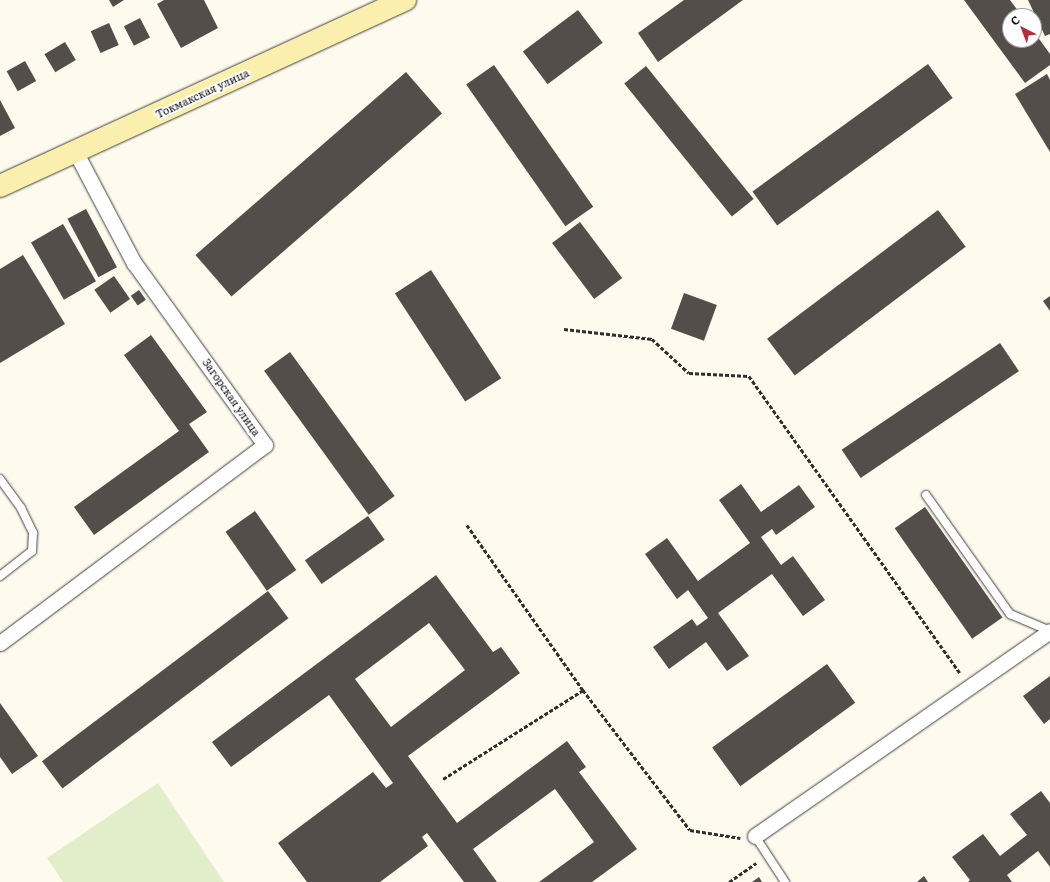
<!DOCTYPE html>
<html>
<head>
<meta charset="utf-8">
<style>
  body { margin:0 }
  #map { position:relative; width:1050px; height:882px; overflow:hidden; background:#fefaed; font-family:Literata,serif }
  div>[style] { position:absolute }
  .pitch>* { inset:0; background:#e2eeca }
  .building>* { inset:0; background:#544e4a; transform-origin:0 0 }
  .path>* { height:2.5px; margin-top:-1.25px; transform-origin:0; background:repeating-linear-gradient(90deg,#2f2f2f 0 4px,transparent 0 6px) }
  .roads { filter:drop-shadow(0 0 1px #404040) drop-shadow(0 0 1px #404040) }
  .service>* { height:8px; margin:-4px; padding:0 4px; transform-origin:4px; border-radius:4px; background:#fff }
  .minor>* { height:15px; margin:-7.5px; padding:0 7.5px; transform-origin:7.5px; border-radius:7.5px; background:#fff }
  .secondary>* { height:22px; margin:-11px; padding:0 11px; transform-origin:11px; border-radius:11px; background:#faefad }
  span { translate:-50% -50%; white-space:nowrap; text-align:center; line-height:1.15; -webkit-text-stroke:4px #fff; paint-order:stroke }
  .street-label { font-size:11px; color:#0d0d0d }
  .north { position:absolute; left:1002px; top:8px; width:40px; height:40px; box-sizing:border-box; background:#fff; border:1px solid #9e9e9e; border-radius:50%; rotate:318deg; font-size:11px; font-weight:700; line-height:16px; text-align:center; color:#0d0d0d }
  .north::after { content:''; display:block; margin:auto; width:14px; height:18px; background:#b32e38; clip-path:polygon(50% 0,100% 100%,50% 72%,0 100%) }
</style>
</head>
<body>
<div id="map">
  <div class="pitch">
    <div style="clip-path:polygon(158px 783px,224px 882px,63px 882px,47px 858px)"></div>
  </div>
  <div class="building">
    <div style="clip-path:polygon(109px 0,124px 0,113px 7px)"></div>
    <div style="clip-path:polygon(164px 0,204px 0,218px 28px,181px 48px,157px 4px)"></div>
    <div style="clip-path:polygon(684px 0,743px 0,658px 62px,638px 33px)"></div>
    <div style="clip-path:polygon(964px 0,1010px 0,1022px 16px,1010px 16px,1010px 40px,1034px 40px,1034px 32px,1050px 54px,1050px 65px,1025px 83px)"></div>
    <div style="clip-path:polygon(1028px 0,1050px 0,1050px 34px,1045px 36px)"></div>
    <div style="left:578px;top:10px;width:41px;height:69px;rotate:53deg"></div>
    <div style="left:140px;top:18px;width:22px;height:18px;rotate:63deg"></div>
    <div style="left:109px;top:23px;width:24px;height:20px;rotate:66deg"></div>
    <div style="left:65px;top:42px;width:21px;height:24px;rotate:59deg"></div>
    <div style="left:25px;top:61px;width:23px;height:21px;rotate:61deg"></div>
    <div style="left:928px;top:64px;width:42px;height:217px;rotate:54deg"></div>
    <div style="left:494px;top:65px;width:173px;height:34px;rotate:55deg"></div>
    <div style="left:646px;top:66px;width:171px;height:28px;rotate:51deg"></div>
    <div style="left:406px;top:72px;width:55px;height:279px;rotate:49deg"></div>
    <div style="clip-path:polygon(1047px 74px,1050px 80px,1050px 152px,1015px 94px)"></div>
    <div style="clip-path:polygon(0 100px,15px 128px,0 136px)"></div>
    <div style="left:86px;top:209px;width:66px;height:21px;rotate:62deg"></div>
    <div style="left:938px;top:210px;width:46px;height:214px;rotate:53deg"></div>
    <div style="left:580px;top:222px;width:70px;height:35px;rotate:53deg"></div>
    <div style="left:63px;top:224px;width:66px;height:37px;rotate:60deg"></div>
    <div style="clip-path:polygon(23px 255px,65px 324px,0 363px,0 269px)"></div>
    <div style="left:431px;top:270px;width:129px;height:43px;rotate:57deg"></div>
    <div style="left:114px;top:276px;width:28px;height:24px;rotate:55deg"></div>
    <div style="left:139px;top:290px;width:12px;height:10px;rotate:55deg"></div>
    <div style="left:684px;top:293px;width:35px;height:38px;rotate:20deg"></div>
    <div style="clip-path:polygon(1050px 296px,1050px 311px,1043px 301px)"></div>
    <div style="clip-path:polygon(151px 335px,207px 412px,189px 424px,209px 452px,94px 535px,74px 507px,179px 431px,124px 355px)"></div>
    <div style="left:1000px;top:343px;width:34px;height:191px;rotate:56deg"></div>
    <div style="left:290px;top:352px;width:178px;height:32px;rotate:54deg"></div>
    <div style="clip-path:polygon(741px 484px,761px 512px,799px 485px,815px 507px,776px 535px,772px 529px,761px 537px,781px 565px,793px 556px,825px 600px,803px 616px,772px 574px,718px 613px,749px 656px,727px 671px,706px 642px,669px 669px,653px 647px,692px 619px,697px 626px,708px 618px,688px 590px,677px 599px,645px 554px,667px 538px,698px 581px,750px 543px,719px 500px)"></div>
    <div style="left:925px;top:507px;width:135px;height:37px;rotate:55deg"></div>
    <div style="left:255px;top:511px;width:72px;height:36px;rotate:55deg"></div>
    <div style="left:368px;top:516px;width:29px;height:77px;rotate:55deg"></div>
    <div style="clip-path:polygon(evenodd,436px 575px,493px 652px,501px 647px,520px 673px,408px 756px,457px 823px,567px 741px,586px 767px,579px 772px,637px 849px,592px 882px,539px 882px,594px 842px,555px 789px,473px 849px,497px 882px,464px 882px,427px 833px,422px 837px,428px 846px,380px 882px,307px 882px,278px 843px,373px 772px,386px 788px,393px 783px,329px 695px,231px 767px,212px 742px,436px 575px,429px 623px,465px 670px,391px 727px,355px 679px,429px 623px)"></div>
    <div style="left:268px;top:591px;width:34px;height:283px;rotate:53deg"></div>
    <div style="left:827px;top:664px;width:48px;height:142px;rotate:54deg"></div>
    <div style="clip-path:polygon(1050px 676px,1050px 719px,1044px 724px,1023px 696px)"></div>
    <div style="clip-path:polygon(0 703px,38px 756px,12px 774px,0 757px)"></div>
    <div style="clip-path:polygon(1041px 791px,1050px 803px,1050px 867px,1038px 851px,1007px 875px,1012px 882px,968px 882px,970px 880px,952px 857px,983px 834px,1000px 856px,1027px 835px,1010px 814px)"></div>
    <div style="clip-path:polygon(924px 876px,928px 882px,917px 882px)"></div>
    <div style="clip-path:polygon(759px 877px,762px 882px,752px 882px)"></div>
  </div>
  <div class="path">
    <div style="left:564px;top:329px;width:89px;rotate:6.5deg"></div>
    <div style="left:652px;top:339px;width:50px;rotate:42.6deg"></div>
    <div style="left:689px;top:373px;width:60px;rotate:2.9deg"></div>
    <div style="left:749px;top:376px;width:364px;rotate:54.6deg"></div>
    <div style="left:467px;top:525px;width:202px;rotate:54.9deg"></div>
    <div style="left:443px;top:779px;width:166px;rotate:-32.4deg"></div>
    <div style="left:583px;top:690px;width:176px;rotate:52.6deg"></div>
    <div style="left:690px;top:830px;width:51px;rotate:9.1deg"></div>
    <div style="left:729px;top:882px;width:33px;rotate:-35deg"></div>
  </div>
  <div class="roads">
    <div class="service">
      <div style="left:0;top:479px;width:36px;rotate:54deg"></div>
      <div style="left:21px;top:508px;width:28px;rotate:64deg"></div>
      <div style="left:33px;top:533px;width:18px;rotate:93deg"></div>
      <div style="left:32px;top:551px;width:41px;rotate:142deg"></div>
      <div style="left:926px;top:495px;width:146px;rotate:54.8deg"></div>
      <div style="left:1010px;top:614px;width:43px;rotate:23deg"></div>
      <div style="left:755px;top:836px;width:55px;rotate:56.9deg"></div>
    </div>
    <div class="minor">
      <div style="left:0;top:643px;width:331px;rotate:-36.8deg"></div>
      <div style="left:265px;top:445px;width:224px;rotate:-125.7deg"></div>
      <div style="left:134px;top:263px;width:127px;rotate:-117.8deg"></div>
      <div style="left:755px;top:836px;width:359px;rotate:-34.8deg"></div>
    </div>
    <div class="secondary">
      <div style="left:0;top:186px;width:446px;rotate:-24.7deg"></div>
    </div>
  </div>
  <div class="street-label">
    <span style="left:202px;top:93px;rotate:-25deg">Токмакская улица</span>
    <span style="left:232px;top:397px;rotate:55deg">Загорская улица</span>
  </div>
  <div class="north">С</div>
</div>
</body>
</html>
